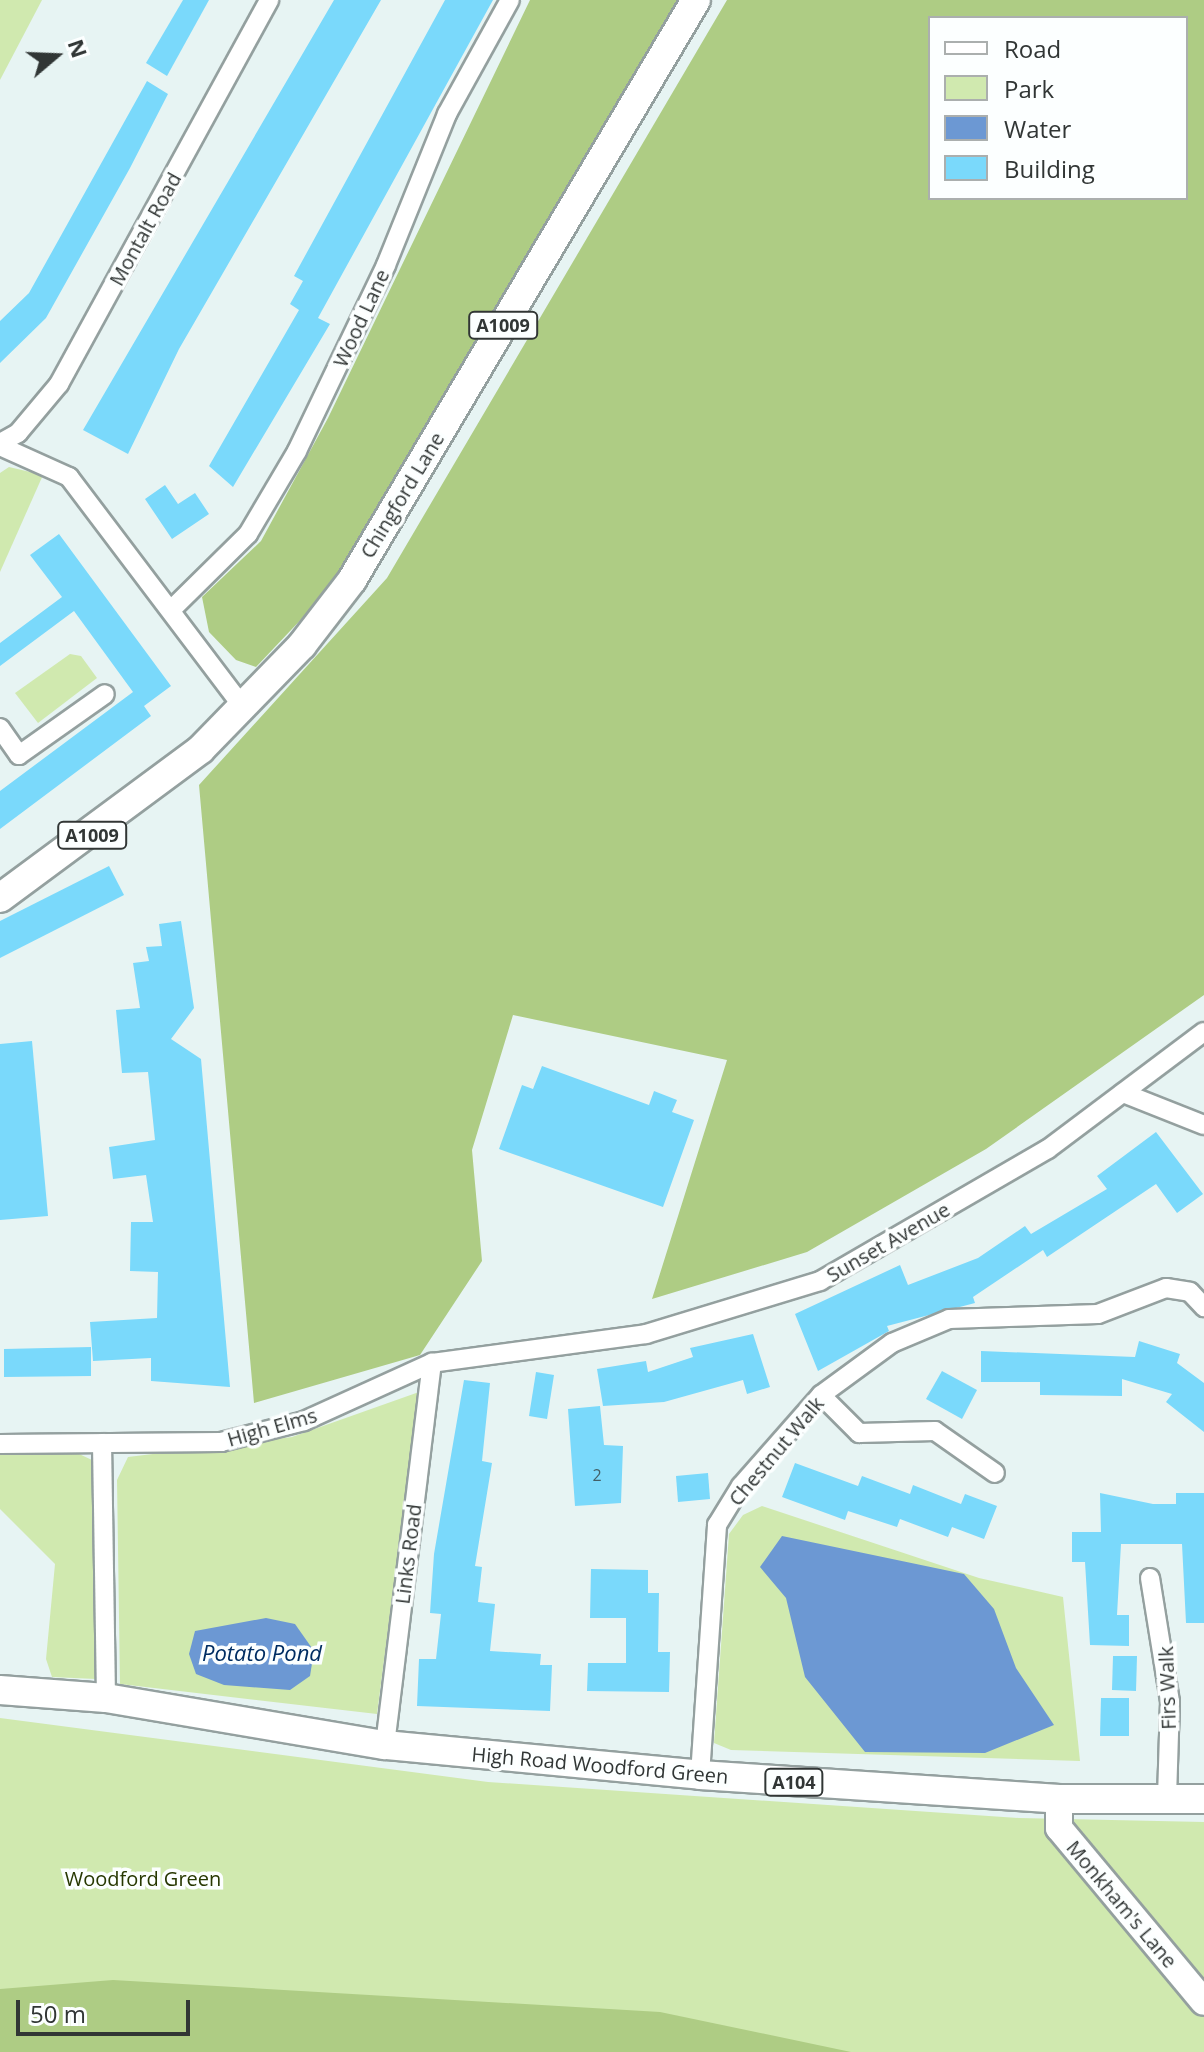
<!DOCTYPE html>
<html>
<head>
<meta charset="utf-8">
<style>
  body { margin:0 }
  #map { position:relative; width:1204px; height:2052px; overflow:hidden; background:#e7f4f3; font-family:"Open Sans",sans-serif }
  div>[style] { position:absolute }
  .green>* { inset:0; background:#d0e9af }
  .forest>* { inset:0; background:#aecc84 }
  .water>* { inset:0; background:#6c98d3 }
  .building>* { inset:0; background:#7ad9fb }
  .roads { filter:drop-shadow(2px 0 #94a09f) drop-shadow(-2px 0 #94a09f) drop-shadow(0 2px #94a09f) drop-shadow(0 -2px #94a09f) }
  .street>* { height:18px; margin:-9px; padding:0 9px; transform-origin:9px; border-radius:9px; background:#fff }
  .secondary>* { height:26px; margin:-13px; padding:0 13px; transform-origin:13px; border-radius:13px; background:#fff }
  .primary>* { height:28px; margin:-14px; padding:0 14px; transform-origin:14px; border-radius:14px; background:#fff }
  span { translate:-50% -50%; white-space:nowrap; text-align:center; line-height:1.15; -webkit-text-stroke:7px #fcffff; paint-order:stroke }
  .number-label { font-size:16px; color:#435f66 }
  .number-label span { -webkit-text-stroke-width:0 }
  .shield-label span { padding:2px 6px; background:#fcffff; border:2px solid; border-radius:6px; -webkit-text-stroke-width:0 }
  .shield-label { font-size:18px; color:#313635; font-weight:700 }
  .street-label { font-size:20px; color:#313635 }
  .park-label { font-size:20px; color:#273802 }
  .water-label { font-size:22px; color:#002d62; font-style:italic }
  .legend { position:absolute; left:928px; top:16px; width:260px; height:184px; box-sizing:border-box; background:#fcffff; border:2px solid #abafae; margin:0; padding:10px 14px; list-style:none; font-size:24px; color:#313635 }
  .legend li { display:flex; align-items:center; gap:16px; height:40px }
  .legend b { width:40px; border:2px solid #abafae }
  .north { position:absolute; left:16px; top:16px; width:80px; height:80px; -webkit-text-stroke:6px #fcffff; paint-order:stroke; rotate:71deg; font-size:22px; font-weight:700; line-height:32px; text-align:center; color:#313635 }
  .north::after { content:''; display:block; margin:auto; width:28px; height:36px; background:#313635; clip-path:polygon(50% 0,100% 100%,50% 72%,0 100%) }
  .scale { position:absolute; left:16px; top:2000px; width:174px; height:36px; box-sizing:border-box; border:4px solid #313635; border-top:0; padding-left:10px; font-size:24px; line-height:28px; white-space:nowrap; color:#313635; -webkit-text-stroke:6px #fcffff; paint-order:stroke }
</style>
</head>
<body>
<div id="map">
  <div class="green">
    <div style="clip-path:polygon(0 0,42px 0,0 80px)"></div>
    <div style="clip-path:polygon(9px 467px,43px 475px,0 572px,0 473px)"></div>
    <div style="clip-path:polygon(70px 654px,81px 656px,97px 678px,38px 723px,15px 693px)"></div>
    <div style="clip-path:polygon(419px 1392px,377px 1714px,120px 1684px,117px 1480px,128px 1457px,292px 1437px)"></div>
    <div style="clip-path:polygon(0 1453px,77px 1453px,92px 1460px,96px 1679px,52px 1677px,46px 1659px,55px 1564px,0 1509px)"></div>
    <div style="clip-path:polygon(762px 1506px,979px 1578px,1063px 1597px,1080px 1761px,731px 1750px,714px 1743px,729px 1534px,743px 1515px)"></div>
    <div style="clip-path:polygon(0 1718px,488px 1782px,1019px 1818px,1204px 1822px,1204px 2052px,478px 2052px,0 2026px)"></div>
  </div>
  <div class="forest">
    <div style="clip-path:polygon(530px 0,684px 0,344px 574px,256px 667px,236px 660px,209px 632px,202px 597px,261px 541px,328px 418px)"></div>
    <div style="clip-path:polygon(evenodd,727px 0,1204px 0,1204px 995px,986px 1149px,807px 1252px,652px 1299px,727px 1060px,513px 1015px,472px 1150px,482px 1261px,420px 1355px,254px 1403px,199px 785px,387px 578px,727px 0,930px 18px,1186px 18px,1186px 198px,930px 198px,930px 18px)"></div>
    <div style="clip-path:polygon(113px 1980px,660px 2012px,851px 2052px,0 2052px,0 1989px)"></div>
  </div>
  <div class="water">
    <div style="clip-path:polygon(782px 1536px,964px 1574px,994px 1609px,1016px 1668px,1054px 1725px,985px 1753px,865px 1752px,805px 1677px,786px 1598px,760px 1567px)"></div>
    <div style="clip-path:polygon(266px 1618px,295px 1624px,314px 1651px,310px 1676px,290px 1690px,224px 1685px,196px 1674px,189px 1654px,195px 1631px)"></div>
  </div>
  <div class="building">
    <div style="clip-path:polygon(183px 0,209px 0,167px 76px,146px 63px)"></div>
    <div style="clip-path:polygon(334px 0,381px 0,179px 349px,128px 454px,83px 430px)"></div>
    <div style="clip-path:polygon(445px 0,493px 0,318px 318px,330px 324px,233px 487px,209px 466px,299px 310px,290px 304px,303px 281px,294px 276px)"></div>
    <div style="clip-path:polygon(147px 81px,168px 94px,130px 168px,46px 318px,0 363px,0 321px,29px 293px)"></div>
    <div style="clip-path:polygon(165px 485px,178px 504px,195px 493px,209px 514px,172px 539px,145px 499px)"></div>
    <div style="clip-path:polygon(59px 534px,171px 686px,144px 706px,151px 716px,0 829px,0 791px,133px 692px,74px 611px,0 666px,0 643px,62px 597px,30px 555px)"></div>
    <div style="clip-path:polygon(109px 866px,124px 895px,0 958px,0 921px)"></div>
    <div style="clip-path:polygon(181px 921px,194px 1008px,171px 1039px,201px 1059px,230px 1387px,151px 1381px,151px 1358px,93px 1361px,90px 1322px,157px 1318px,158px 1272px,130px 1271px,131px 1222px,153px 1222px,146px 1175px,113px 1179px,109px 1147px,155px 1140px,148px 1072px,122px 1073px,116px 1010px,140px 1008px,133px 963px,149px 961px,146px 947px,162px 946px,159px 924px)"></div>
    <div style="clip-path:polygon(32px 1041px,48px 1216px,0 1220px,0 1044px)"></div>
    <div style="clip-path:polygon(542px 1066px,649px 1105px,654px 1091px,677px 1100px,672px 1112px,694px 1120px,663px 1207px,499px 1149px,522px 1085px,533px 1089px)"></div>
    <div style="clip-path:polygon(1156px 1132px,1203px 1194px,1177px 1213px,1156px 1184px,1047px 1257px,1043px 1250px,973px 1297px,975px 1303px,887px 1326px,889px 1331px,818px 1371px,795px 1314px,900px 1265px,908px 1285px,978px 1258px,1025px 1226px,1031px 1234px,1107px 1189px,1097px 1176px)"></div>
    <div style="clip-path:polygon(753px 1334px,770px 1387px,747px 1394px,743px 1380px,664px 1402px,603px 1406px,597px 1369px,646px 1361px,648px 1372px,693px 1357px,690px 1348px)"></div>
    <div style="clip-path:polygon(1139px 1341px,1180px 1354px,1177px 1363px,1204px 1383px,1204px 1432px,1166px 1402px,1172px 1394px,1122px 1379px,1122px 1396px,1040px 1395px,1040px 1382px,981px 1382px,981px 1351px,1135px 1357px)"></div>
    <div style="clip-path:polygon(91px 1347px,91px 1376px,4px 1377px,4px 1349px)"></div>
    <div style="clip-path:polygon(942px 1371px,977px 1390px,962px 1419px,926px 1399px)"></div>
    <div style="clip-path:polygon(536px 1372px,554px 1375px,547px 1419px,529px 1416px)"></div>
    <div style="clip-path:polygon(464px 1380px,490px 1383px,482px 1461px,492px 1463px,475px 1566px,482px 1567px,478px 1602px,495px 1604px,490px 1651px,541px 1654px,540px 1665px,552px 1665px,550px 1711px,417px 1706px,419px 1659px,436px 1659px,441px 1614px,430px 1613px,434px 1554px)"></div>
    <div style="clip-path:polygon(600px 1406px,604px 1445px,623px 1446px,621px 1503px,575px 1506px,568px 1409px)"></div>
    <div style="clip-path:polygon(795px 1463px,858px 1486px,862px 1476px,910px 1494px,913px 1485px,961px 1504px,965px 1494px,997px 1506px,984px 1539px,952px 1527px,948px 1537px,900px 1519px,897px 1527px,848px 1511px,845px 1520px,782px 1497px)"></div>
    <div style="clip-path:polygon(708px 1473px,710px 1499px,678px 1502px,676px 1476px)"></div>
    <div style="clip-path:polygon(1100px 1493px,1153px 1504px,1176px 1504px,1176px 1493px,1204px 1493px,1204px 1623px,1186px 1623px,1182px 1544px,1121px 1544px,1117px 1615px,1129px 1615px,1129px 1646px,1090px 1645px,1085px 1562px,1072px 1562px,1072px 1532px,1101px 1532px)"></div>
    <div style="clip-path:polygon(591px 1569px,648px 1570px,648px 1593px,659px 1593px,658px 1652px,670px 1652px,669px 1692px,587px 1691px,588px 1663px,626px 1663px,626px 1618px,590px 1618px)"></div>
    <div style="clip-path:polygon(1113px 1656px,1137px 1656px,1136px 1691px,1112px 1690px)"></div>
    <div style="clip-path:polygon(1101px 1698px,1129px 1698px,1129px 1736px,1100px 1736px)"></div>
  </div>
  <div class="roads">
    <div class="street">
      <div style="left:0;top:443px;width:21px;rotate:-29deg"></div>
      <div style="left:18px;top:433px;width:64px;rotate:-50.1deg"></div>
      <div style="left:59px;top:384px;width:438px;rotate:-61.3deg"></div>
      <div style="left:0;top:446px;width:76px;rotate:24.2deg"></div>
      <div style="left:69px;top:477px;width:288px;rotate:52.9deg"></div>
      <div style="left:171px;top:610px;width:108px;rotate:-44.6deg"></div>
      <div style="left:248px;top:534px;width:96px;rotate:-59.4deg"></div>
      <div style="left:297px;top:451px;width:206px;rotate:-64.4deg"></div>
      <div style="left:386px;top:265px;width:163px;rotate:-68deg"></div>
      <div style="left:447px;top:114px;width:130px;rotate:-61.1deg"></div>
      <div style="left:0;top:728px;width:33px;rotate:55deg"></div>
      <div style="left:19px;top:755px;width:105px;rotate:-35.3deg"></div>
      <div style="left:1123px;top:1093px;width:87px;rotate:21.6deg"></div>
      <div style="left:821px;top:1395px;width:54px;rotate:45deg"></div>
      <div style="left:859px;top:1433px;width:76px;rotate:-1.5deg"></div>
      <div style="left:935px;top:1431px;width:73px;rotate:35deg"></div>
      <div style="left:102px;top:1443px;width:255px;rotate:89.1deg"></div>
      <div style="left:0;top:1444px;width:221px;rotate:-0.5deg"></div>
      <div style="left:221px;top:1442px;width:86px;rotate:-14.2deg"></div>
      <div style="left:304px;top:1421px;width:141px;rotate:-24.4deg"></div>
      <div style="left:432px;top:1363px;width:216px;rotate:-7.7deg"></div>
      <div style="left:646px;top:1334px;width:182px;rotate:-16.9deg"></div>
      <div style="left:820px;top:1281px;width:263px;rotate:-30.1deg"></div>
      <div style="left:1048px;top:1149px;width:195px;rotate:-36.9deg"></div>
      <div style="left:1150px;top:1578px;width:126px;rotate:80.8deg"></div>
      <div style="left:1170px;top:1702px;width:98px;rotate:91.8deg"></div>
      <div style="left:385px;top:1745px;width:385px;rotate:-83deg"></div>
      <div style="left:700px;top:1775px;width:251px;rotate:-86.1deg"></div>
      <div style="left:717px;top:1525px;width:46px;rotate:-58.4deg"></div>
      <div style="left:741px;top:1486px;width:121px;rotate:-48.7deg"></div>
      <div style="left:821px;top:1395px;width:88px;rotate:-36.2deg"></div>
      <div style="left:892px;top:1343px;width:62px;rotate:-22.8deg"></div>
      <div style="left:949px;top:1319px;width:149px;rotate:-1.9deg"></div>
      <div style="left:1098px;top:1314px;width:73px;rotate:-20.9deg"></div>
      <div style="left:1166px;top:1288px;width:24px;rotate:9deg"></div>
      <div style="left:1190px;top:1292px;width:21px;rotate:47deg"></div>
    </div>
    <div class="secondary">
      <div style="left:1059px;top:1799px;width:29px;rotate:90deg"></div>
      <div style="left:1059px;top:1828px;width:226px;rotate:50.2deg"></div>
    </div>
    <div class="primary">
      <div style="left:0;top:898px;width:250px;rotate:-36.5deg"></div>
      <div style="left:201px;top:749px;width:145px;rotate:-45.8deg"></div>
      <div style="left:302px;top:645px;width:82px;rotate:-52.4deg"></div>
      <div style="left:352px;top:580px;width:674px;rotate:-59.33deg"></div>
      <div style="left:0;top:1690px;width:106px;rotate:4.3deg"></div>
      <div style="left:106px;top:1698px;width:283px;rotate:9.6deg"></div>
      <div style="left:385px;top:1745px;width:316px;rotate:5.4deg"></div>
      <div style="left:700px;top:1775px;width:360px;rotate:3.8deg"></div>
      <div style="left:1059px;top:1799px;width:145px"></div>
    </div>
  </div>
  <div class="number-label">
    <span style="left:597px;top:1475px">2</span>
  </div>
  <div class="shield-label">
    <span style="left:503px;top:325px">A1009</span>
    <span style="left:92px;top:835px">A1009</span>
    <span style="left:794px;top:1782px">A104</span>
  </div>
  <div class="street-label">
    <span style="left:145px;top:229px;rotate:-61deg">Montalt Road</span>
    <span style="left:361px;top:318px;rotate:-65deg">Wood Lane</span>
    <span style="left:402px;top:495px;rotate:-59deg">Chingford Lane</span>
    <span style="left:888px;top:1242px;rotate:-30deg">Sunset Avenue</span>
    <span style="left:272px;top:1427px;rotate:-16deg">High Elms</span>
    <span style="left:776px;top:1451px;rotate:-50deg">Chestnut Walk</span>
    <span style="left:408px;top:1554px;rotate:-83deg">Links Road</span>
    <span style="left:1167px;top:1688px;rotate:-92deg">Firs Walk</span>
    <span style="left:600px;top:1765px;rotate:5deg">High Road Woodford Green</span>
    <span style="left:1122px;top:1904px;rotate:50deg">Monkham's Lane</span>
  </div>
  <div class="park-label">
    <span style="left:143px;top:1878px">Woodford Green</span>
  </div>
  <div class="water-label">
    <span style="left:262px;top:1653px">Potato Pond</span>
  </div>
  <ul class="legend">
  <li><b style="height:10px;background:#fff"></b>Road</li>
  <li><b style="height:22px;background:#d0e9af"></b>Park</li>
  <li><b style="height:22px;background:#6c98d3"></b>Water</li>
  <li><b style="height:22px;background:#7ad9fb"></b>Building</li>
  </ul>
  <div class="north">N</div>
  <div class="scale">50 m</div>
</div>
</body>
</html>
